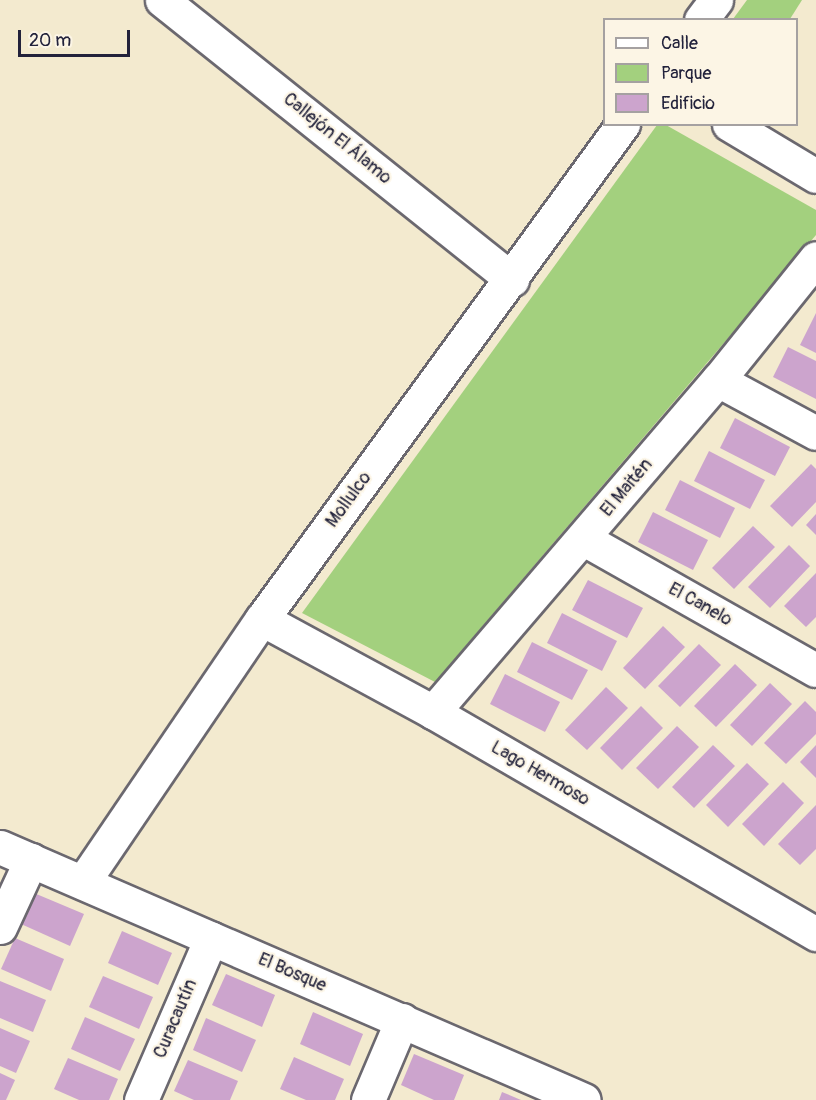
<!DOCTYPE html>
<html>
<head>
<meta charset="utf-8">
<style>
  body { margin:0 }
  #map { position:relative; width:816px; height:1100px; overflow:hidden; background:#f3eacf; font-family:Pangolin,sans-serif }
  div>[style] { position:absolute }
  .green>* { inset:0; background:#a3d07e }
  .building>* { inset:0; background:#cca4cd }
  .roads { filter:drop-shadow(2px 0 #6b686f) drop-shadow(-2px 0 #6b686f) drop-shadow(0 2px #6b686f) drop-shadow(0 -2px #6b686f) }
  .minor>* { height:33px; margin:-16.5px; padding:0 16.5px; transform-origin:16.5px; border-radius:16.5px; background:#fff }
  span { translate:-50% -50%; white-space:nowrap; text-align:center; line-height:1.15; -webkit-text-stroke:4.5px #fcf5e5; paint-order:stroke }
  .street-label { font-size:18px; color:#22223b }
  .legend { position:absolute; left:603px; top:18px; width:195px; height:108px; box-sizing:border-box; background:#fcf5e5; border:2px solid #a5a1a1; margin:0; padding:8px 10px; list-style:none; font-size:18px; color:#22223b }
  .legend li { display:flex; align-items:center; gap:12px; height:30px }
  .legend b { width:30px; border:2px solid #a5a1a1 }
  .scale { position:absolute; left:18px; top:30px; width:112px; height:27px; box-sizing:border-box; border:3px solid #22223b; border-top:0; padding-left:8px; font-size:18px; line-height:21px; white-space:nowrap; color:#22223b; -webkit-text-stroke:4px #fcf5e5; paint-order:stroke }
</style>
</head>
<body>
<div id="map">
  <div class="green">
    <div style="clip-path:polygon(747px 0,802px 0,790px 19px,733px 19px)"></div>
    <div style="clip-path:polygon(657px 125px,666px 125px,816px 210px,816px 235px,435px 682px,302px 613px)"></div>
  </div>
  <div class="building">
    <div style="clip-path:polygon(816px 313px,816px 353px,800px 345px)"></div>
    <div style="clip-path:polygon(788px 347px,816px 361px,816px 399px,773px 377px)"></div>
    <div style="clip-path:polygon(735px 418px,790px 447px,775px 476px,720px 448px)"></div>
    <div style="clip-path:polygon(709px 451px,765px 480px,750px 509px,694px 481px)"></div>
    <div style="clip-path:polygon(811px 464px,816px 469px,816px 502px,792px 527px,770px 506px)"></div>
    <div style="clip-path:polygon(680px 480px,735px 508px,720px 538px,665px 510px)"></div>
    <div style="clip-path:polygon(653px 512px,708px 540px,693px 570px,638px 542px)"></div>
    <div style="clip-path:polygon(816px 514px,816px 535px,806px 525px)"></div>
    <div style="clip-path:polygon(753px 526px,775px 547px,734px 589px,712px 568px)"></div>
    <div style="clip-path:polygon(789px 545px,810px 566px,770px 608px,748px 587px)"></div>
    <div style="clip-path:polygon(816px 573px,816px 617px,806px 627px,784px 606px)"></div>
    <div style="clip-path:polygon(588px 580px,643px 608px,627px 638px,572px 610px)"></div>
    <div style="clip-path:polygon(562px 613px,617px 641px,602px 671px,547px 643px)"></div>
    <div style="clip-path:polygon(663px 626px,685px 647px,645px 689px,623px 668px)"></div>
    <div style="clip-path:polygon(532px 642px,588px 670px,572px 700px,517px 672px)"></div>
    <div style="clip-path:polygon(699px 644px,721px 665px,680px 707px,658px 686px)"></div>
    <div style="clip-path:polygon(735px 664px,757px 685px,716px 727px,694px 706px)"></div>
    <div style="clip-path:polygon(505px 674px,560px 702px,545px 732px,490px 704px)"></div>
    <div style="clip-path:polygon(770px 683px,792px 704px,752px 746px,730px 725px)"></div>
    <div style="clip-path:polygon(606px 687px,628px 708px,587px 750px,565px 730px)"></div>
    <div style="clip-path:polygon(805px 701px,816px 712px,816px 734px,786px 764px,764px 743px)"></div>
    <div style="clip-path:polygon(641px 706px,663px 728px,622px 770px,600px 748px)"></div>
    <div style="clip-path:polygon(677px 726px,699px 747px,658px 789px,636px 768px)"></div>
    <div style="clip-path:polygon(713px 745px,735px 766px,694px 808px,672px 787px)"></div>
    <div style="clip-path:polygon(816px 745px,816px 778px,800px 762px)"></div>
    <div style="clip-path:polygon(747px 763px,769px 784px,728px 827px,706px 805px)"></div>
    <div style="clip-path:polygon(783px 782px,804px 803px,764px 846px,742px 824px)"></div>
    <div style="clip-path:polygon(816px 805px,816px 849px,800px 865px,778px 844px)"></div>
    <div style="clip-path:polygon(34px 893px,84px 914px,70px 946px,21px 924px)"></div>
    <div style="clip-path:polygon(122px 931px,172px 953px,158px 985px,108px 963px)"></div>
    <div style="clip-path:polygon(15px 938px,64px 959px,51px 991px,1px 969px)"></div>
    <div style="clip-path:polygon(226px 974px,275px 995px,262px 1027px,212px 1005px)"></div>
    <div style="clip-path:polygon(103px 976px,153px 997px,139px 1029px,89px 1007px)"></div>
    <div style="clip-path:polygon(0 981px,46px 1000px,33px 1032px,0 1018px)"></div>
    <div style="clip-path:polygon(313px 1012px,363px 1034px,350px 1066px,300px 1044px)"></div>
    <div style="clip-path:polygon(85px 1017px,135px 1039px,120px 1071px,71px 1049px)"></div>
    <div style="clip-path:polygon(206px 1018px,256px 1040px,242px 1072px,193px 1050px)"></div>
    <div style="clip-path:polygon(0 1028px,30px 1041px,16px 1073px,0 1066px)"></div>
    <div style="clip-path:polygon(414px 1054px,464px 1075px,454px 1100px,434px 1100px,401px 1085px)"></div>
    <div style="clip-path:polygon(294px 1057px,344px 1079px,335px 1100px,306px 1100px,280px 1089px)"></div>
    <div style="clip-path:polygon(68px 1058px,118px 1079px,109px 1100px,79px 1100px,54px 1089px)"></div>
    <div style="clip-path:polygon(188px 1060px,238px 1081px,230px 1100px,194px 1100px,174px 1091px)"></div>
    <div style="clip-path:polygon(0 1073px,15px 1080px,6px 1100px,0 1100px)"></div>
    <div style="clip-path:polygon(502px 1092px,521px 1100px,499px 1100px)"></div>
  </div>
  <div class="roads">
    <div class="minor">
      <div style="left:162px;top:0;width:448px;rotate:38.6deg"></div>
      <div style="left:701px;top:20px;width:25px;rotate:-53deg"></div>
      <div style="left:729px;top:124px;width:101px;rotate:30.9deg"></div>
      <div style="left:718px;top:380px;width:111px;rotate:28.4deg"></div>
      <div style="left:584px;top:539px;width:266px;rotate:29.5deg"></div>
      <div style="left:262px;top:619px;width:195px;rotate:28.5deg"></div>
      <div style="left:433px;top:712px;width:443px;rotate:30.1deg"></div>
      <div style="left:433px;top:712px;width:438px;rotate:-49.4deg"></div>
      <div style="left:718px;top:380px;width:156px;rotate:-51.2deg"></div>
      <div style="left:0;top:847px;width:636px;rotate:23.42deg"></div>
      <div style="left:83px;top:882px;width:318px;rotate:-55.8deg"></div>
      <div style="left:262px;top:619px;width:613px;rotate:-53.9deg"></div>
      <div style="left:0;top:927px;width:74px;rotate:-65.2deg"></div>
      <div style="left:141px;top:1100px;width:176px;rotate:-66.6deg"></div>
      <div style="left:368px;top:1100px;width:87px;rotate:-67deg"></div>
    </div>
  </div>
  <div class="street-label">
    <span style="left:337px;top:139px;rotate:39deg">Callejón El Álamo</span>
    <span style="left:627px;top:488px;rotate:-50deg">El Maitén</span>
    <span style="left:349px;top:500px;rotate:-54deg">Mollulco</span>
    <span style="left:700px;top:605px;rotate:29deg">El Canelo</span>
    <span style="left:540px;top:774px;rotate:30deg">Lago Hermoso</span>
    <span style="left:292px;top:973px;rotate:23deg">El Bosque</span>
    <span style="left:176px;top:1019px;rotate:-67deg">Curacautín</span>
  </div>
  <ul class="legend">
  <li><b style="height:8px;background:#fff"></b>Calle</li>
  <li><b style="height:16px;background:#a3d07e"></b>Parque</li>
  <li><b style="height:16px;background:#cca4cd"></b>Edificio</li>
  </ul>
  <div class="scale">20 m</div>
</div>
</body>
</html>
